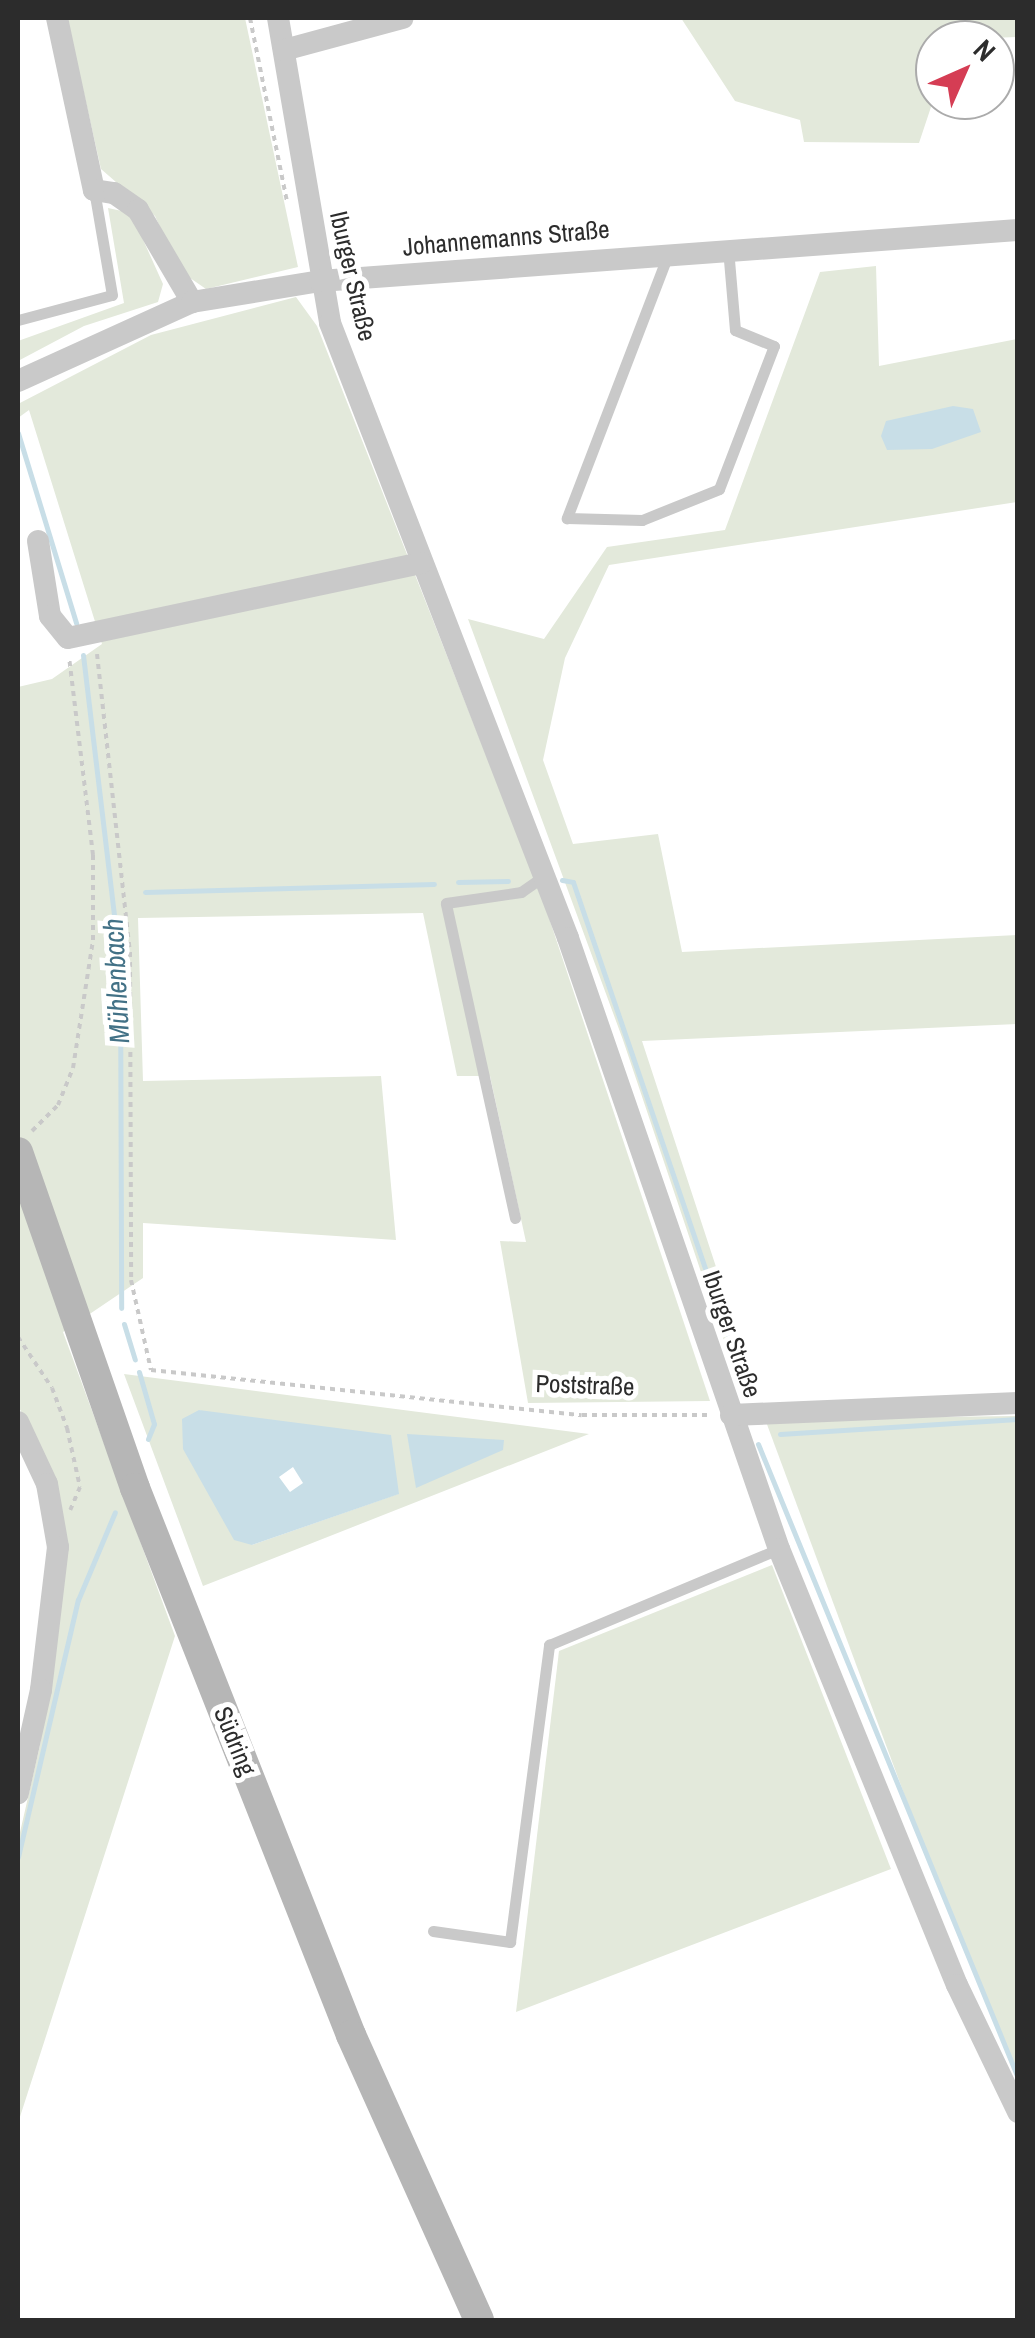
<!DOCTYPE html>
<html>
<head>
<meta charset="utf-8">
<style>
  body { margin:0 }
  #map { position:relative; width:1035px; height:2338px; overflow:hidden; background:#fff; font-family:"Archivo Narrow",sans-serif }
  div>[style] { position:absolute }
  .green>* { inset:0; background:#e3e9db }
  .water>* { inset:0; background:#c8dee7 }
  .stream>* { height:5px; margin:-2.5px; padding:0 2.5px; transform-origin:2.5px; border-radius:2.5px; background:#c8dee7 }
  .path>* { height:4px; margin-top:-2px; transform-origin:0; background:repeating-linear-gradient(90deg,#c9c9c9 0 5px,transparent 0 10px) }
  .lane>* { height:11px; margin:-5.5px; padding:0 5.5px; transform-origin:5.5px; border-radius:5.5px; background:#c9c9c9 }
  .street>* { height:22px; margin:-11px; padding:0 11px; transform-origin:11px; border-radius:11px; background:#c9c9c9 }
  .secondary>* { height:30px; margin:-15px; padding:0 15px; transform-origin:15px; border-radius:15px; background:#b6b6b6 }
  span { translate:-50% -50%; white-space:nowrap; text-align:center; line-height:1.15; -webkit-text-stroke:10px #fff; paint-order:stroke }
  .street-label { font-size:25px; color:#2c2c2c }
  .water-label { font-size:28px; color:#427186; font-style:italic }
  .frame { position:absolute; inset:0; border:20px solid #2c2c2c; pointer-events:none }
  .north { position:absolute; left:915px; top:20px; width:100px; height:100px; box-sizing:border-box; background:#fff; border:2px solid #ababab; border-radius:50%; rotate:45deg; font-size:28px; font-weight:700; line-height:40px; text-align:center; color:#2c2c2c }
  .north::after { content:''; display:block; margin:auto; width:35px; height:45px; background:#d53d54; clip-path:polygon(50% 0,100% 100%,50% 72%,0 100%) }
</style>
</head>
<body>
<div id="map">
  <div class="green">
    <div style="clip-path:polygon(67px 18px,245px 18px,298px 267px,206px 289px,180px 271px,155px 216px,101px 169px)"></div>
    <div style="clip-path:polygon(681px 18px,1017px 18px,1017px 37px,935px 40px,935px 95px,919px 143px,804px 142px,800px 120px,735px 101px)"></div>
    <div style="clip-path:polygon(108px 208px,131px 213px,163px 284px,158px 302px,84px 326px,18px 361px,18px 341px,124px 303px)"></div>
    <div style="clip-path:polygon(876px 266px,879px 366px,1017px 339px,1017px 502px,609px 565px,565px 658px,543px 760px,573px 844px,658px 834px,682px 952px,1017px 935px,1017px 1024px,642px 1041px,758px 1395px,742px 1394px,623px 1040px,468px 619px,544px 639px,607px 547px,725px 530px,820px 272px)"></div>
    <div style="clip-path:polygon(296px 297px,317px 326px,542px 897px,710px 1401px,528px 1403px,500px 1241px,526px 1242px,490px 1076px,457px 1076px,423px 913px,138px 918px,143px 1081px,381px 1076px,396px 1240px,143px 1223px,143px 1278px,63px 1332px,175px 1636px,18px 2123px,18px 1841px,40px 1745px,67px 1538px,37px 1440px,18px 1406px,18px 687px,52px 679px,102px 644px,29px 410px,18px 418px,18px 404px,151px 335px)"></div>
    <div style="clip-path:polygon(evenodd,124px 1374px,589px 1434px,203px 1586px,124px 1374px,199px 1410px,398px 1494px,252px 1545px,199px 1410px)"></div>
    <div style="clip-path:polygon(1017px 1416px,1017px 2070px,929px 1861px,765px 1419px)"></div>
    <div style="clip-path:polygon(772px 1565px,891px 1869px,516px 2012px,559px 1651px)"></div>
  </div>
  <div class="water">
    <div style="clip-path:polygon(953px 406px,973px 409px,981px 432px,932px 449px,887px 450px,881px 436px,886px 421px)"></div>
    <div style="clip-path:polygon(evenodd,199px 1410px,391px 1435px,399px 1494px,252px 1545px,234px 1540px,183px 1449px,182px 1419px,199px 1410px,293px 1467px,303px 1483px,290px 1492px,279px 1477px,293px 1467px)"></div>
    <div style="clip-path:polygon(407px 1434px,504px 1440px,503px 1450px,416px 1488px)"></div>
  </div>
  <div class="stream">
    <div style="left:18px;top:433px;width:199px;rotate:73deg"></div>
    <div style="left:83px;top:655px;width:314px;rotate:83.2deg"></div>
    <div style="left:120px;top:967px;width:341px;rotate:89.8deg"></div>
    <div style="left:562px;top:880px;width:11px;rotate:10deg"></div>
    <div style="left:573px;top:882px;width:538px;rotate:71.13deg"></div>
    <div style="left:458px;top:882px;width:50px;rotate:-1.1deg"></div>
    <div style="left:145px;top:892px;width:289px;rotate:-1.6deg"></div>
    <div style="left:124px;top:1324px;width:37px;rotate:73deg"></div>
    <div style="left:139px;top:1372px;width:54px;rotate:73.9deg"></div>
    <div style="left:154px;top:1424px;width:16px;rotate:112deg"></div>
    <div style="left:780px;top:1434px;width:238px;rotate:-3.6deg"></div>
    <div style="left:758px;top:1444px;width:685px;rotate:67.7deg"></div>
    <div style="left:18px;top:1857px;width:264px;rotate:-76.9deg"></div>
    <div style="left:78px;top:1600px;width:95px;rotate:-67.2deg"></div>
  </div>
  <div class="path">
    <div style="left:250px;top:18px;width:188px;rotate:78.6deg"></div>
    <div style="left:97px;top:654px;width:300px;rotate:83.7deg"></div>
    <div style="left:130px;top:952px;width:328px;rotate:89.8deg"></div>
    <div style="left:131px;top:1280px;width:92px;rotate:77.5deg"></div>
    <div style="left:151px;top:1370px;width:433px;rotate:6deg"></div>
    <div style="left:582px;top:1415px;width:128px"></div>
    <div style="left:32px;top:1131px;width:37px;rotate:-45deg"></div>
    <div style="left:58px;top:1105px;width:40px;rotate:-68deg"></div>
    <div style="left:73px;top:1068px;width:130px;rotate:-81.1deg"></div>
    <div style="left:93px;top:940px;width:85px;rotate:-90deg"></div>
    <div style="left:93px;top:855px;width:198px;rotate:-96.9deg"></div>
    <div style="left:18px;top:1337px;width:61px;rotate:56.3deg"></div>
    <div style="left:52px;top:1388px;width:43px;rotate:69.4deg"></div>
    <div style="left:67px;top:1428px;width:60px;rotate:77.6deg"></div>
    <div style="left:80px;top:1487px;width:25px;rotate:113deg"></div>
  </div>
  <div class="lane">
    <div style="left:667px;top:257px;width:280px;rotate:111deg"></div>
    <div style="left:567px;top:518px;width:75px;rotate:1.5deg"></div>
    <div style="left:642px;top:520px;width:83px;rotate:-21.9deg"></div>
    <div style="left:719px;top:489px;width:153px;rotate:-69deg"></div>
    <div style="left:774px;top:346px;width:42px;rotate:-157.7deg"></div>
    <div style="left:735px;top:330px;width:82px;rotate:-94.9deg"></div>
    <div style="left:18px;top:320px;width:97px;rotate:-14.9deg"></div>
    <div style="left:112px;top:295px;width:107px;rotate:-99.7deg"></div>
    <div style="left:515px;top:1218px;width:322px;rotate:-102.4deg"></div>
    <div style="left:446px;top:903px;width:76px;rotate:-8.3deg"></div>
    <div style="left:521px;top:892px;width:28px;rotate:-35deg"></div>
    <div style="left:433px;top:1931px;width:78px;rotate:8.1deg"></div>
    <div style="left:510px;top:1942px;width:300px;rotate:-82.5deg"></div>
    <div style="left:549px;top:1645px;width:249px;rotate:-22.7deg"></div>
  </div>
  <div class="street">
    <div style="left:57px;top:18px;width:176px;rotate:77.9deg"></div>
    <div style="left:94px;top:190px;width:20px;rotate:9deg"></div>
    <div style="left:114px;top:193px;width:29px;rotate:35deg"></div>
    <div style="left:138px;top:210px;width:107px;rotate:59.6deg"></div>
    <div style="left:278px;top:18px;width:309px;rotate:80.3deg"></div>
    <div style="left:330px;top:323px;width:659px;rotate:68.84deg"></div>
    <div style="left:568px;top:938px;width:646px;rotate:70.95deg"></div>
    <div style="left:779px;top:1549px;width:471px;rotate:67.8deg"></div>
    <div style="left:957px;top:1985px;width:141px;rotate:64.3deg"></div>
    <div style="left:284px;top:50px;width:123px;rotate:-15.1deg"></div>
    <div style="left:18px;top:381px;width:191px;rotate:-24.4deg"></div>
    <div style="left:192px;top:302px;width:130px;rotate:-9.3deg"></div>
    <div style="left:320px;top:281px;width:700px;rotate:-4.18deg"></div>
    <div style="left:38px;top:541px;width:76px;rotate:80.9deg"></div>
    <div style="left:50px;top:616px;width:28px;rotate:51deg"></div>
    <div style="left:68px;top:638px;width:361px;rotate:-12deg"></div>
    <div style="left:731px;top:1415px;width:287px;rotate:-2.4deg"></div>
    <div style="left:18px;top:1422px;width:68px;rotate:64.9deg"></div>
    <div style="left:47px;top:1484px;width:64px;rotate:80.1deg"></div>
    <div style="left:58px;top:1547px;width:144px;rotate:96.8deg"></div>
    <div style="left:41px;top:1690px;width:106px;rotate:102.6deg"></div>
  </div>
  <div class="secondary">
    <div style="left:18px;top:1152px;width:356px;rotate:70.8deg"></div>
    <div style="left:135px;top:1488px;width:588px;rotate:68.45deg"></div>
    <div style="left:351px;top:2035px;width:312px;rotate:65.8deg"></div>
  </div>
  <div class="street-label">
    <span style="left:506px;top:238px;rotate:-5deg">Johannemanns Straße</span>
    <span style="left:353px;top:276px;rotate:77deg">Iburger Straße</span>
    <span style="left:732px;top:1334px;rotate:71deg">Iburger Straße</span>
    <span style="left:585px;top:1385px;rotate:2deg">Poststraße</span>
    <span style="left:235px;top:1741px;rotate:68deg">Südring</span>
  </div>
  <div class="water-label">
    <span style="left:116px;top:981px;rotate:-93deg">Mühlenbach</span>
  </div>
  <div class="frame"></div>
  <div class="north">N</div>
</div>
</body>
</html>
